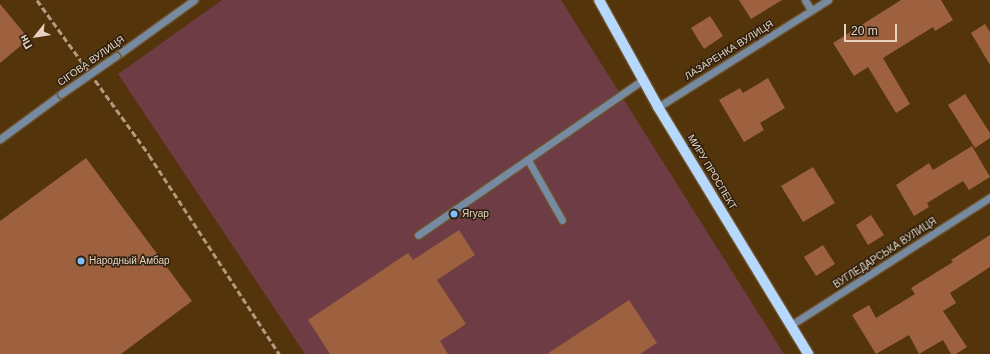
<!DOCTYPE html>
<html>
<head>
<meta charset="utf-8">
<style>
  body { margin:0 }
  #map { position:relative; width:990px; height:354px; overflow:hidden; background:#54350b; font-family:Helvetica,sans-serif }
  div>[style] { position:absolute }
  .green>* { inset:0; background:#6e3c44 }
  .building>* { inset:0; background:#9d613f }
  .roads { filter:drop-shadow(1px 0 #6e522c) drop-shadow(-1px 0 #6e522c) drop-shadow(0 1px #6e522c) drop-shadow(0 -1px #6e522c) }
  .minor>* { height:7px; margin:-3.5px; padding:0 3.5px; transform-origin:3.5px; border-radius:3.5px; background:#768ba1 }
  .major>* { height:10px; margin:-5px; padding:0 5px; transform-origin:5px; border-radius:5px; background:#b5d8fc }
  .rail>* { height:3px; margin-top:-1.5px; transform-origin:0; background:repeating-linear-gradient(90deg,#b39b80 0 6px,transparent 0 9px) }
  .bridges { filter:drop-shadow(1px 0 #6e522c) drop-shadow(-1px 0 #6e522c) drop-shadow(0 1px #6e522c) drop-shadow(0 -1px #6e522c) }
  .minor-bridge>* { height:7px; margin:-3.5px; padding:0 3.5px; transform-origin:3.5px; border-radius:3.5px; background:#768ba1 }
  .dots>* { width:11px; height:11px; translate:-50% -50%; box-sizing:border-box; border:2px solid #2e2010; border-radius:50% }
  span { translate:-50% -50%; white-space:nowrap; text-align:center; line-height:1.15; -webkit-text-stroke:3px #2e2010; paint-order:stroke }
  .street-label { font-size:10px; color:#e7d4c0 }
  .poi-label { font-size:10px; color:#e7d4c0 }
  .left { translate:0 -50%; text-align:left }
  .north { position:absolute; left:16px; top:16px; width:40px; height:40px; -webkit-text-stroke:3px #2e2010; paint-order:stroke; rotate:240deg; font-size:11px; font-weight:700; line-height:16px; text-align:center; color:#e7d4c0 }
  .north::after { content:''; display:block; margin:auto; width:14px; height:18px; background:#e7d4c0; clip-path:polygon(50% 0,100% 100%,50% 72%,0 100%) }
  .scale { position:absolute; left:844px; top:24px; width:53px; height:18px; box-sizing:border-box; border:2px solid #e7d4c0; border-top:0; padding-left:5px; font-size:12px; line-height:14px; white-space:nowrap; color:#e7d4c0; -webkit-text-stroke:3px #2e2010; paint-order:stroke }
</style>
</head>
<body>
<div id="map">
  <div class="green">
    <div style="clip-path:polygon(222px 0,561px 0,784px 354px,305px 354px,118px 74px)"></div>
  </div>
  <div class="building">
    <div style="clip-path:polygon(739px 0,782px 0,751px 19px)"></div>
    <div style="clip-path:polygon(901px 0,941px 0,953px 20px,935px 31px,933px 27px,883px 58px,910px 104px,896px 113px,868px 67px,854px 76px,833px 43px)"></div>
    <div style="clip-path:polygon(0 4px,29px 39px,0 63px)"></div>
    <div style="clip-path:polygon(710px 16px,723px 36px,704px 49px,691px 28px)"></div>
    <div style="clip-path:polygon(985px 24px,990px 32px,990px 65px,971px 33px)"></div>
    <div style="clip-path:polygon(768px 78px,785px 108px,760px 123px,764px 130px,744px 142px,719px 100px,740px 88px,743px 93px)"></div>
    <div style="clip-path:polygon(965px 94px,990px 133px,990px 138px,975px 148px,948px 105px)"></div>
    <div style="clip-path:polygon(972px 146px,990px 177px,969px 190px,963px 181px,927px 203px,929px 207px,914px 216px,896px 185px,929px 163px,933px 170px)"></div>
    <div style="clip-path:polygon(86px 158px,192px 301px,121px 354px,0 354px,0 221px)"></div>
    <div style="clip-path:polygon(813px 167px,835px 203px,803px 222px,781px 186px)"></div>
    <div style="clip-path:polygon(871px 215px,884px 235px,868px 245px,856px 225px)"></div>
    <div style="clip-path:polygon(459px 230px,475px 255px,437px 280px,466px 324px,440px 341px,448px 354px,330px 354px,308px 320px,408px 253px,413px 260px)"></div>
    <div style="clip-path:polygon(990px 235px,990px 267px,950px 293px,956px 303px,943px 311px,967px 347px,956px 354px,951px 354px,943px 340px,919px 354px,909px 335px,876px 354px,852px 315px,869px 305px,876px 318px,915px 294px,911px 288px,953px 262px,951px 260px)"></div>
    <div style="clip-path:polygon(823px 245px,835px 264px,816px 276px,804px 257px)"></div>
    <div style="clip-path:polygon(629px 300px,657px 343px,640px 354px,547px 354px)"></div>
  </div>
  <div class="roads">
    <div class="minor">
      <div style="left:805px;top:0;width:12px;rotate:59deg"></div>
      <div style="left:116px;top:56px;width:96px;rotate:-35.7deg"></div>
      <div style="left:658px;top:107px;width:201px;rotate:-32.2deg"></div>
      <div style="left:0;top:139px;width:76px;rotate:-36.4deg"></div>
      <div style="left:528px;top:160px;width:69px;rotate:60.5deg"></div>
      <div style="left:418px;top:235px;width:273px;rotate:-34.6deg"></div>
      <div style="left:791px;top:325px;width:237px;rotate:-32.7deg"></div>
    </div>
    <div class="major">
      <div style="left:599px;top:0;width:122px;rotate:61.1deg"></div>
      <div style="left:658px;top:107px;width:289px;rotate:58.7deg"></div>
    </div>
  </div>
  <div class="rail">
    <div style="left:37px;top:0;width:191px;rotate:54.1deg"></div>
    <div style="left:149px;top:155px;width:238px;rotate:56.8deg"></div>
  </div>
  <div class="bridges">
    <div class="minor-bridge">
      <div style="left:61px;top:94px;width:67px;rotate:-34.6deg"></div>
    </div>
  </div>
  <div class="dots">
    <div style="left:454px;top:214px;background:#80bdfa"></div>
    <div style="left:81px;top:261px;background:#80bdfa"></div>
  </div>
  <div class="street-label">
    <span style="left:729px;top:50px;rotate:-32deg">ЛАЗАРЕНКА ВУЛИЦЯ</span>
    <span style="left:91px;top:61px;rotate:-35deg">СІГОВА ВУЛИЦЯ</span>
    <span style="left:712px;top:172px;rotate:59deg">МИРУ ПРОСПЕКТ</span>
    <span style="left:885px;top:253px;rotate:-33deg">ВУГЛЕДАРСЬКА ВУЛИЦЯ</span>
  </div>
  <div class="poi-label">
    <span class="left" style="left:462px;top:214px">Ягуар</span>
    <span class="left" style="left:89px;top:261px">Народный Амбар</span>
  </div>
  <div class="north">Пн</div>
  <div class="scale">20 m</div>
</div>
</body>
</html>
